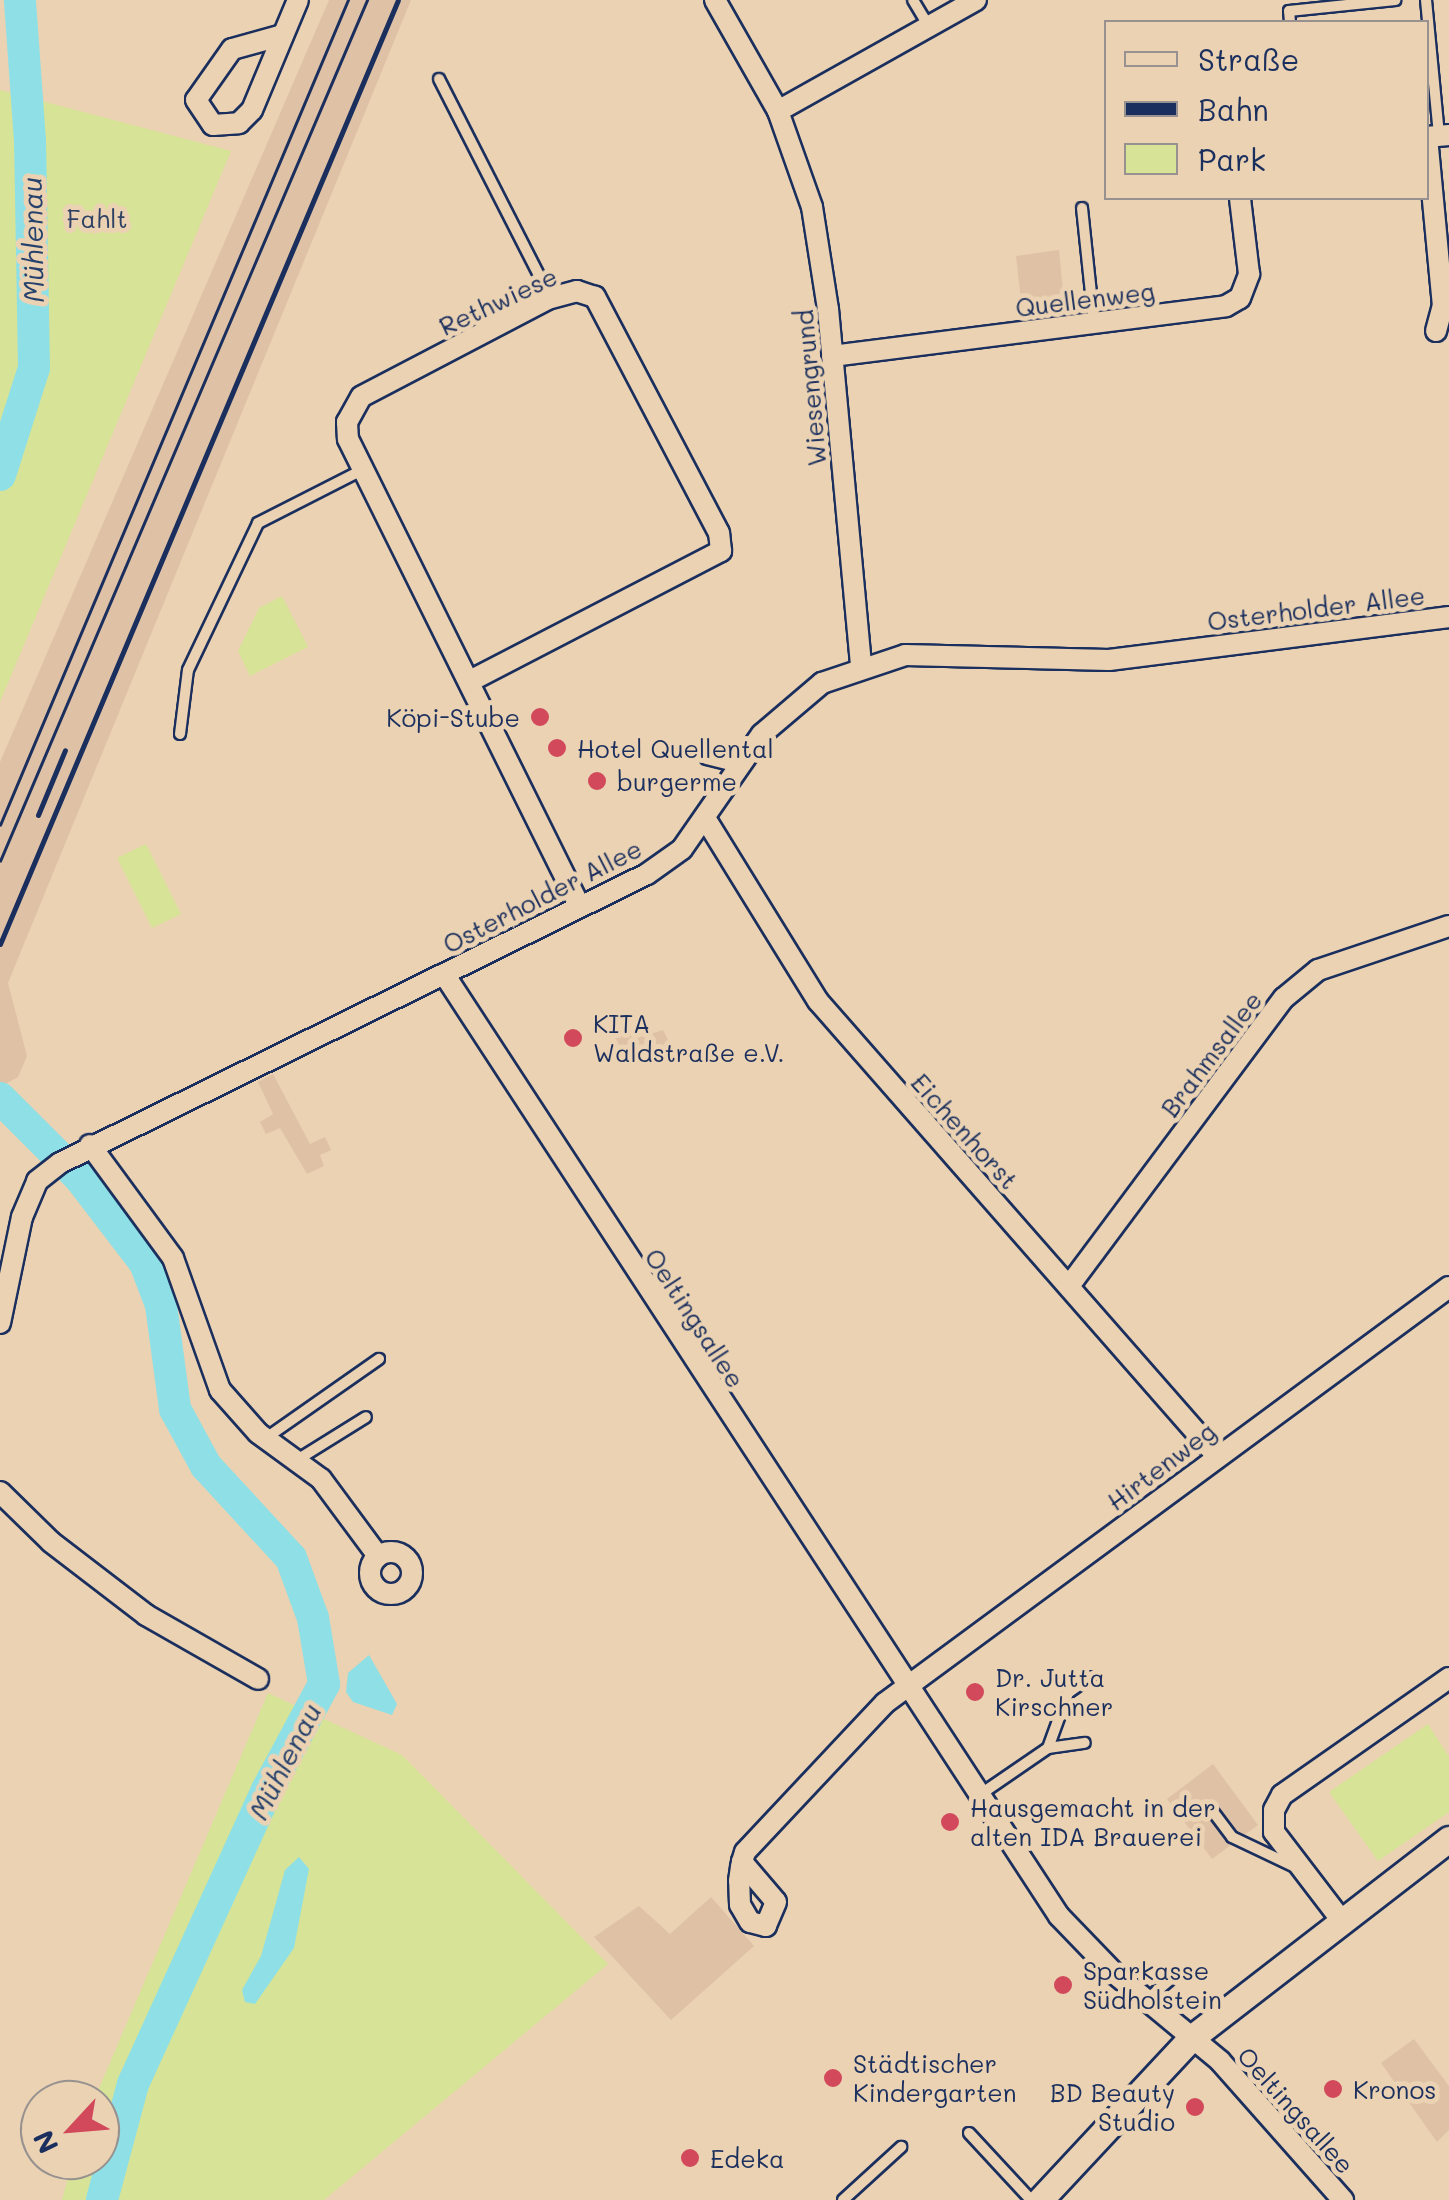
<!DOCTYPE html>
<html>
<head>
<meta charset="utf-8">
<style>
  body { margin:0 }
  #map { position:relative; width:1449px; height:2200px; overflow:hidden; background:#ead2b2; font-family:Mali,sans-serif }
  div>[style] { position:absolute }
  .built>* { inset:0; background:#dfc2a5 }
  .green>* { inset:0; background:#d7e396 }
  .water>* { inset:0; background:#8ee0e6 }
  .river>* { height:32px; margin:-16px; padding:0 16px; transform-origin:16px; border-radius:16px; background:#8ee0e6 }
  .roads { filter:drop-shadow(2px 0 #1b2f5e) drop-shadow(-2px 0 #1b2f5e) drop-shadow(0 2px #1b2f5e) drop-shadow(0 -2px #1b2f5e) }
  .service>* { height:10px; margin:-5px; padding:0 5px; transform-origin:5px; border-radius:5px; background:#ead2b2 }
  .minor>* { height:20px; margin:-10px; padding:0 10px; transform-origin:10px; border-radius:10px; background:#ead2b2 }
  .minor>.ring { margin:-10px; padding:0; box-sizing:content-box; background:none; border:20px solid #ead2b2; border-radius:50% }
  .tertiary>* { height:25px; margin:-12.5px; padding:0 12.5px; transform-origin:12.5px; border-radius:12.5px; background:#ead2b2 }
  .tram>* { height:2.5px; margin:-1.25px; padding:0 1.25px; transform-origin:1.25px; border-radius:1.25px; background:#1b2f5e }
  .rail>* { height:5px; margin:-2.5px; padding:0 2.5px; transform-origin:2.5px; border-radius:2.5px; background:#1b2f5e }
  .dots>* { width:28px; height:28px; translate:-50% -50%; box-sizing:border-box; border:5px solid #ead2b2; border-radius:50% }
  span { translate:-50% -50%; white-space:nowrap; text-align:center; line-height:1.15; -webkit-text-stroke:10px #ead2b2; paint-order:stroke }
  .park-label { font-size:25px; color:#2e4164 }
  .street-label { font-size:25px; color:#1b2f5e }
  .poi-label { font-size:25px; color:#1b2f5e }
  .right { translate:-100% -50%; text-align:right }
  .left { translate:0 -50%; text-align:left }
  .water-label { font-size:28px; color:#26416c; font-style:italic }
  .legend { position:absolute; left:1104px; top:20px; width:325px; height:180px; box-sizing:border-box; background:#ead2b2; border:2px solid #979190; margin:0; padding:12px 18px; list-style:none; font-size:30px; color:#1b2f5e }
  .legend li { display:flex; align-items:center; gap:20px; height:50px }
  .legend b { width:50px; border:2px solid #979190 }
  .north { position:absolute; left:20px; top:2080px; width:100px; height:100px; box-sizing:border-box; background:#ead2b2; border:2px solid #979190; border-radius:50%; rotate:244deg; font-size:28px; font-weight:700; line-height:40px; text-align:center; color:#1b2f5e }
  .north::after { content:''; display:block; margin:auto; width:35px; height:45px; background:#d1495b; clip-path:polygon(50% 0,100% 100%,50% 72%,0 100%) }
</style>
</head>
<body>
<div id="map">
  <div class="built">
    <div style="clip-path:polygon(329px 0,411px 0,8px 983px,27px 1056px,18px 1077px,0 1087px,0 762px)"></div>
    <div style="clip-path:polygon(1059px 250px,1065px 313px,1023px 318px,1016px 256px)"></div>
    <div style="clip-path:polygon(619px 1028px,637px 1038px,663px 1030px,670px 1044px,628px 1064px,612px 1031px)"></div>
    <div style="clip-path:polygon(273px 1074px,310px 1144px,325px 1137px,331px 1150px,320px 1155px,324px 1166px,307px 1174px,280px 1128px,266px 1134px,260px 1122px,273px 1114px,258px 1082px)"></div>
    <div style="clip-path:polygon(1213px 1764px,1258px 1825px,1212px 1859px,1167px 1799px)"></div>
    <div style="clip-path:polygon(711px 1897px,754px 1946px,671px 2020px,594px 1937px,639px 1906px,670px 1934px)"></div>
    <div style="clip-path:polygon(1414px 2039px,1449px 2086px,1449px 2130px,1437px 2142px,1381px 2063px)"></div>
  </div>
  <div class="green">
    <div style="clip-path:polygon(0 90px,231px 151px,0 702px)"></div>
    <div style="clip-path:polygon(282px 596px,308px 647px,250px 676px,238px 651px,259px 608px)"></div>
    <div style="clip-path:polygon(146px 844px,181px 914px,152px 928px,117px 858px)"></div>
    <div style="clip-path:polygon(268px 1693px,402px 1755px,608px 1964px,324px 2200px,62px 2200px,73px 2160px,100px 2160px,100px 2100px,94px 2100px)"></div>
    <div style="clip-path:polygon(1428px 1724px,1449px 1757px,1449px 1812px,1378px 1861px,1329px 1792px)"></div>
  </div>
  <div class="water">
    <div style="clip-path:polygon(369px 1655px,397px 1704px,392px 1715px,353px 1702px,346px 1692px,348px 1673px)"></div>
    <div style="clip-path:polygon(299px 1857px,309px 1869px,294px 1948px,255px 2004px,245px 2002px,242px 1990px,261px 1956px,285px 1870px)"></div>
  </div>
  <div class="river">
    <div style="left:0;top:475px;width:112px;rotate:-72.4deg"></div>
    <div style="left:34px;top:368px;width:227px;rotate:-91deg"></div>
    <div style="left:30px;top:141px;width:141px;rotate:-94.1deg"></div>
    <div style="left:0;top:1098px;width:113px;rotate:45deg"></div>
    <div style="left:80px;top:1178px;width:107px;rotate:52.6deg"></div>
    <div style="left:145px;top:1263px;width:45px;rotate:69.1deg"></div>
    <div style="left:161px;top:1305px;width:105px;rotate:82.3deg"></div>
    <div style="left:175px;top:1409px;width:65px;rotate:61.5deg"></div>
    <div style="left:206px;top:1466px;width:125px;rotate:47.3deg"></div>
    <div style="left:291px;top:1558px;width:64px;rotate:69.9deg"></div>
    <div style="left:313px;top:1618px;width:67px;rotate:80.5deg"></div>
    <div style="left:324px;top:1684px;width:120px;rotate:118.3deg"></div>
    <div style="left:267px;top:1790px;width:323px;rotate:114.5deg"></div>
    <div style="left:133px;top:2084px;width:120px;rotate:105deg"></div>
  </div>
  <div class="roads">
    <div class="service">
      <div style="left:913px;top:0;width:31px;rotate:59deg"></div>
      <div style="left:1426px;top:0;width:137px;rotate:84.5deg"></div>
      <div style="left:1290px;top:22px;width:11px;rotate:-95deg"></div>
      <div style="left:1289px;top:11px;width:107px;rotate:-5.9deg"></div>
      <div style="left:439px;top:79px;width:245px;rotate:63deg"></div>
      <div style="left:1082px;top:208px;width:115px;rotate:84deg"></div>
      <div style="left:180px;top:734px;width:64px;rotate:-82.9deg"></div>
      <div style="left:188px;top:670px;width:163px;rotate:-64.5deg"></div>
      <div style="left:258px;top:523px;width:117px;rotate:-27deg"></div>
      <div style="left:706px;top:759px;width:32px;rotate:14deg"></div>
      <div style="left:266px;top:1438px;width:138px;rotate:-35deg"></div>
      <div style="left:297px;top:1460px;width:81px;rotate:-31.9deg"></div>
      <div style="left:1048px;top:1748px;width:59px;rotate:-70deg"></div>
      <div style="left:1068px;top:1693px;width:28px;rotate:-35deg"></div>
      <div style="left:978px;top:1796px;width:85px;rotate:-34.4deg"></div>
      <div style="left:1048px;top:1748px;width:37px;rotate:-8deg"></div>
      <div style="left:1211px;top:1809px;width:35px;rotate:53deg"></div>
      <div style="left:1232px;top:1837px;width:74px;rotate:25.5deg"></div>
      <div style="left:1146px;top:2000px;width:30px;rotate:-40deg"></div>
      <div style="left:969px;top:2133px;width:91px;rotate:47.2deg"></div>
      <div style="left:843px;top:2200px;width:79px;rotate:-42.4deg"></div>
    </div>
    <div class="minor">
      <div style="left:715px;top:0;width:128px;rotate:60.4deg"></div>
      <div style="left:778px;top:111px;width:102px;rotate:70.5deg"></div>
      <div style="left:812px;top:207px;width:103px;rotate:81.1deg"></div>
      <div style="left:828px;top:309px;width:359px;rotate:84.7deg"></div>
      <div style="left:283px;top:35px;width:53px;rotate:164.6deg"></div>
      <div style="left:232px;top:49px;width:62px;rotate:125.2deg"></div>
      <div style="left:196px;top:100px;width:30px;rotate:56deg"></div>
      <div style="left:213px;top:125px;width:26px;rotate:-4deg"></div>
      <div style="left:239px;top:123px;width:18px;rotate:-45deg"></div>
      <div style="left:252px;top:110px;width:119px;rotate:-67.3deg"></div>
      <div style="left:778px;top:111px;width:227px;rotate:-29.3deg"></div>
      <div style="left:1426px;top:137px;width:23px;rotate:-5deg"></div>
      <div style="left:1427px;top:137px;width:169px;rotate:84.6deg"></div>
      <div style="left:1443px;top:305px;width:27px;rotate:105deg"></div>
      <div style="left:832px;top:356px;width:397px;rotate:-7.2deg"></div>
      <div style="left:1226px;top:306px;width:16px;rotate:-30deg"></div>
      <div style="left:1240px;top:298px;width:26px;rotate:-69deg"></div>
      <div style="left:1249px;top:274px;width:77px;rotate:-96.8deg"></div>
      <div style="left:470px;top:681px;width:283px;rotate:-27.4deg"></div>
      <div style="left:721px;top:551px;width:18px;rotate:-96deg"></div>
      <div style="left:719px;top:533px;width:267px;rotate:-117.7deg"></div>
      <div style="left:595px;top:297px;width:19px;rotate:-162deg"></div>
      <div style="left:577px;top:291px;width:28px;rotate:165deg"></div>
      <div style="left:550px;top:298px;width:213px;rotate:152.4deg"></div>
      <div style="left:361px;top:397px;width:29px;rotate:119deg"></div>
      <div style="left:347px;top:422px;width:17px;rotate:87deg"></div>
      <div style="left:348px;top:439px;width:522px;rotate:63.63deg"></div>
      <div style="left:705px;top:818px;width:215px;rotate:58.3deg"></div>
      <div style="left:818px;top:1001px;width:605px;rotate:48.75deg"></div>
      <div style="left:444px;top:974px;width:1125px;rotate:56.86deg"></div>
      <div style="left:1059px;top:1916px;width:81px;rotate:46deg"></div>
      <div style="left:1115px;top:1974px;width:136px;rotate:39.6deg"></div>
      <div style="left:1220px;top:2061px;width:186px;rotate:48.5deg"></div>
      <div style="left:90px;top:1145px;width:140px;rotate:53.7deg"></div>
      <div style="left:173px;top:1258px;width:140px;rotate:70.4deg"></div>
      <div style="left:220px;top:1390px;width:57px;rotate:48.5deg"></div>
      <div style="left:258px;top:1433px;width:78px;rotate:36.1deg"></div>
      <div style="left:321px;top:1479px;width:96px;rotate:53.5deg"></div>
      <div style="left:1069px;top:1286px;width:359px;rotate:-53.3deg"></div>
      <div style="left:1284px;top:998px;width:44px;rotate:-39.5deg"></div>
      <div style="left:1318px;top:970px;width:138px;rotate:-18.6deg"></div>
      <div style="left:0;top:1323px;width:108px;rotate:-78.3deg"></div>
      <div style="left:22px;top:1217px;width:39px;rotate:-67deg"></div>
      <div style="left:37px;top:1181px;width:29px;rotate:-38deg"></div>
      <div style="left:60px;top:1163px;width:654px;rotate:-26.21deg"></div>
      <div style="left:647px;top:874px;width:43px;rotate:-35.5deg"></div>
      <div style="left:682px;top:849px;width:140px;rotate:-55.2deg"></div>
      <div style="left:762px;top:734px;width:79px;rotate:-40.4deg"></div>
      <div style="left:822px;top:683px;width:88px;rotate:-18.6deg"></div>
      <div style="left:905px;top:655px;width:204px;rotate:1.4deg"></div>
      <div style="left:1109px;top:660px;width:343px;rotate:-7.2deg"></div>
      <div style="left:0;top:1492px;width:71px;rotate:44.4deg"></div>
      <div style="left:51px;top:1542px;width:120px;rotate:37.5deg"></div>
      <div style="left:146px;top:1615px;width:129px;rotate:29.7deg"></div>
      <div class="ring" style="left:370px;top:1552px;width:22px;height:22px"></div>
      <div style="left:742px;top:1862px;width:52px;rotate:49.6deg"></div>
      <div style="left:776px;top:1902px;width:26px;rotate:113deg"></div>
      <div style="left:766px;top:1926px;width:16px;rotate:-166deg"></div>
      <div style="left:750px;top:1922px;width:20px;rotate:-120deg"></div>
      <div style="left:740px;top:1905px;width:24px;rotate:-92deg"></div>
      <div style="left:739px;top:1881px;width:14px;rotate:-82deg"></div>
      <div style="left:741px;top:1867px;width:5px;rotate:-79deg"></div>
      <div style="left:742px;top:1862px;width:10px;rotate:-73deg"></div>
      <div style="left:745px;top:1852px;width:204px;rotate:-46.8deg"></div>
      <div style="left:885px;top:1703px;width:701px;rotate:-36.41deg"></div>
      <div style="left:1342px;top:1921px;width:112px;rotate:-127.4deg"></div>
      <div style="left:1274px;top:1832px;width:22px;rotate:-90deg"></div>
      <div style="left:1274px;top:1810px;width:17px;rotate:-62deg"></div>
      <div style="left:1282px;top:1795px;width:204px;rotate:-35deg"></div>
    </div>
    <div class="tertiary">
      <div style="left:1040px;top:2200px;width:220px;rotate:-47deg"></div>
      <div style="left:1190px;top:2039px;width:327px;rotate:-37.7deg"></div>
    </div>
  </div>
  <div class="tram">
    <div style="left:0;top:825px;width:895px;rotate:-67.13deg"></div>
    <div style="left:0;top:861px;width:936px;rotate:-66.91deg"></div>
  </div>
  <div class="rail">
    <div style="left:38px;top:815px;width:70px;rotate:-67.4deg"></div>
    <div style="left:0;top:944px;width:1024px;rotate:-67.14deg"></div>
  </div>
  <div class="dots">
    <div style="left:540px;top:717px;background:#d1495b"></div>
    <div style="left:557px;top:748px;background:#d1495b"></div>
    <div style="left:597px;top:781px;background:#d1495b"></div>
    <div style="left:573px;top:1038px;background:#d1495b"></div>
    <div style="left:975px;top:1692px;background:#d1495b"></div>
    <div style="left:950px;top:1822px;background:#d1495b"></div>
    <div style="left:1063px;top:1985px;background:#d1495b"></div>
    <div style="left:833px;top:2078px;background:#d1495b"></div>
    <div style="left:1333px;top:2089px;background:#d1495b"></div>
    <div style="left:1195px;top:2107px;background:#d1495b"></div>
    <div style="left:690px;top:2158px;background:#d1495b"></div>
  </div>
  <div class="park-label">
    <span style="left:97px;top:218px">Fahlt</span>
  </div>
  <div class="street-label">
    <span style="left:1085px;top:299px;rotate:-7deg">Quellenweg</span>
    <span style="left:498px;top:301px;rotate:-25deg">Rethwiese</span>
    <span style="left:810px;top:388px;rotate:-95deg">Wiesengrund</span>
    <span style="left:1316px;top:608px;rotate:-7deg">Osterholder Allee</span>
    <span style="left:542px;top:896px;rotate:-27deg">Osterholder Allee</span>
    <span style="left:1211px;top:1054px;rotate:-53deg">Brahmsallee</span>
    <span style="left:965px;top:1131px;rotate:48deg">Eichenhorst</span>
    <span style="left:695px;top:1318px;rotate:57deg">Oeltingsallee</span>
    <span style="left:1161px;top:1466px;rotate:-37deg">Hirtenweg</span>
    <span style="left:1296px;top:2110px;rotate:48deg">Oeltingsallee</span>
  </div>
  <div class="poi-label">
    <span class="right" style="left:520px;top:717px">Köpi-Stube</span>
    <span class="left" style="left:577px;top:748px">Hotel Quellental</span>
    <span class="left" style="left:617px;top:781px">burgerme</span>
    <span class="left" style="left:593px;top:1038px">KITA<br>Waldstraße e.V.</span>
    <span class="left" style="left:995px;top:1692px">Dr. Jutta<br>Kirschner</span>
    <span class="left" style="left:970px;top:1822px">Hausgemacht in der<br>alten IDA Brauerei</span>
    <span class="left" style="left:1083px;top:1985px">Sparkasse<br>Südholstein</span>
    <span class="left" style="left:853px;top:2078px">Städtischer<br>Kindergarten</span>
    <span class="left" style="left:1353px;top:2089px">Kronos</span>
    <span class="right" style="left:1175px;top:2107px">BD Beauty<br>Studio</span>
    <span class="left" style="left:710px;top:2158px">Edeka</span>
  </div>
  <div class="water-label">
    <span style="left:32px;top:240px;rotate:-91deg">Mühlenau</span>
    <span style="left:284px;top:1761px;rotate:-63deg">Mühlenau</span>
  </div>
  <ul class="legend">
  <li><b style="height:12px;background:#ead2b2"></b>Straße</li>
  <li><b style="height:12px;background:#1b2f5e"></b>Bahn</li>
  <li><b style="height:28px;background:#d7e396"></b>Park</li>
  </ul>
  <div class="north">N</div>
</div>
</body>
</html>
